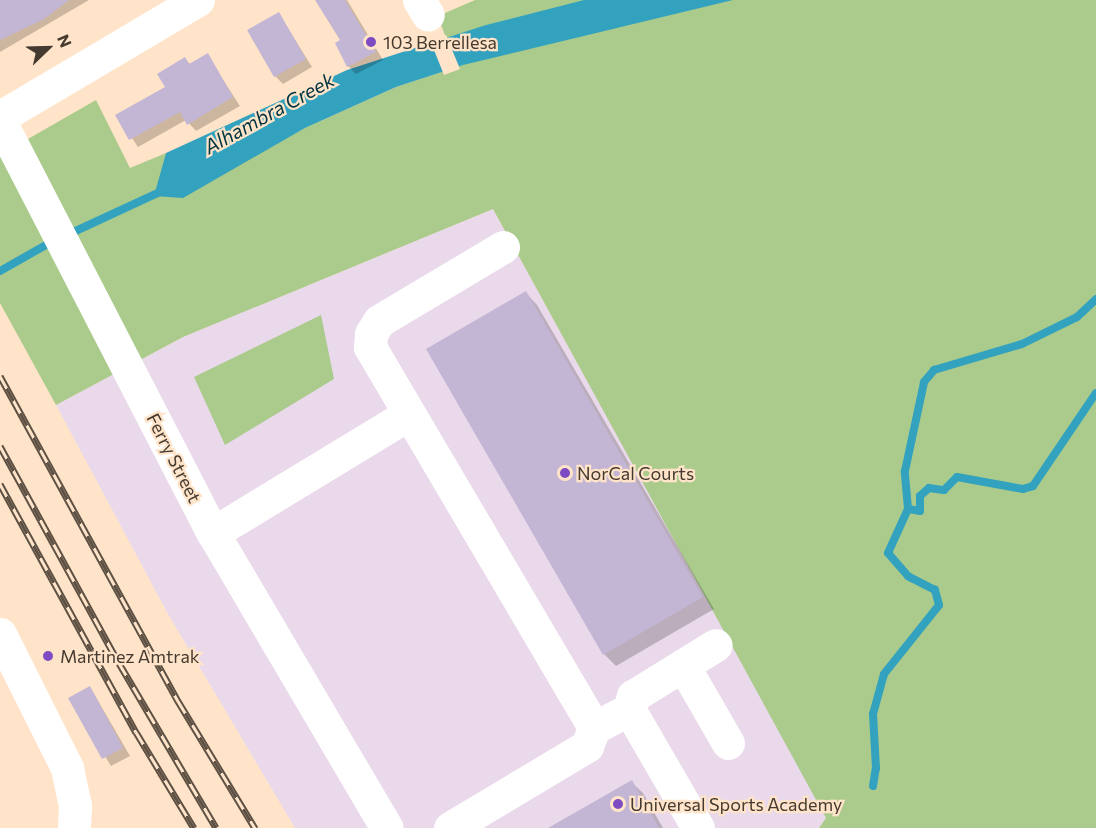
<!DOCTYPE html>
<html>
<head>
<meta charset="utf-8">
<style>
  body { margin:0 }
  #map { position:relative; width:1096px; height:828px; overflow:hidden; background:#ffe4c9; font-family:Commissioner,sans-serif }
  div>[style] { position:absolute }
  .commercial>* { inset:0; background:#ead9eb }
  .green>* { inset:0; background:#aacb8c }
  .water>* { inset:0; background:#33a2bf }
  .pier>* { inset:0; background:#ffe4c9 }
  .shadow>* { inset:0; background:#0003 }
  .stream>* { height:8px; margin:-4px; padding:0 4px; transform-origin:4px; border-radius:4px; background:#33a2bf }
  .building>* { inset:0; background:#c3b6d5 }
  .minor>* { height:33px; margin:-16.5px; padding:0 16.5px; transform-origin:16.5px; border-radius:16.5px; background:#fff }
  .rail>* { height:7px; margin-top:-3.5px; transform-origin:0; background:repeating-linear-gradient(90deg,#ffe4c9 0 14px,#5e5144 0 28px); box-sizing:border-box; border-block:2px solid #5e5144 }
  .dots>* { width:16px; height:16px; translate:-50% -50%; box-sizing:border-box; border:3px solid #ffe4c9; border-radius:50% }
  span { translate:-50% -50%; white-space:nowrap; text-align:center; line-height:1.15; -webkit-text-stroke:4.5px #ffe4c9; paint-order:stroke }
  .poi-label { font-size:18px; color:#453a2f }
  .left { translate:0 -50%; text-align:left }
  .street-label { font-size:18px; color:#453a2f }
  .water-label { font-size:20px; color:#003441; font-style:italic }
  .north { position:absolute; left:18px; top:18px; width:60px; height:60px; -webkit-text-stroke:4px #ffe4c9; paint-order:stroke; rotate:67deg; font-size:16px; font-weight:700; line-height:24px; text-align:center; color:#453a2f }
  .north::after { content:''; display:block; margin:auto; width:21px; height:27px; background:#453a2f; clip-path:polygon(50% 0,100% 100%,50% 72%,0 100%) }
</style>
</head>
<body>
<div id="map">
  <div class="commercial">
    <div style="clip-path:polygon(493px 209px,827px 818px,819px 828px,295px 828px,168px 614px,56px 405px,183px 337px)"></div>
  </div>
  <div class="green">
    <div style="clip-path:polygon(475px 0,1096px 0,1096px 828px,819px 828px,826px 818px,493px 209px,183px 337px,56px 405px,0 303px,0 155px,96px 100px,130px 168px,166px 153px,155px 196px,249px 158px,305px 128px,396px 87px,456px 67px,438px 16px)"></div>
    <div style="clip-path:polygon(321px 315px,334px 379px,225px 445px,194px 377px)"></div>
  </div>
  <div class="water">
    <div style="clip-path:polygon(584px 0,733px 0,463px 65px,396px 87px,305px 128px,183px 198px,154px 196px,166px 153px,347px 70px,486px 25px)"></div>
  </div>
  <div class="pier">
    <div style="clip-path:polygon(446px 35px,460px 69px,444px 75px,430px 40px)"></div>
  </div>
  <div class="shadow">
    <div style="clip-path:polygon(0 0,89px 0,0 52px)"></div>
    <div style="clip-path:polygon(317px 0,347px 0,383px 60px,356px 74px,348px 66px,342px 41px)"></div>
    <div style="clip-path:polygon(279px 14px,312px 67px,283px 84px,275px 76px)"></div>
    <div style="clip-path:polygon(207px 55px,240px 106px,196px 131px,186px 120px,138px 147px,117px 116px,167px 88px,185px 59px,191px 65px)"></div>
    <div style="clip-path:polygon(526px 293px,537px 305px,714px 609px,616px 666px,604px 654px)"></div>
    <div style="clip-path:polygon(90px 687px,130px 756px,111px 766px,70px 699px)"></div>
    <div style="clip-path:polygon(631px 782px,643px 793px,663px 828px,551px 828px)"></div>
  </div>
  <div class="stream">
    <div style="left:67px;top:235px;width:105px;rotate:-24.9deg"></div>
    <div style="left:0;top:271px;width:61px;rotate:-29.5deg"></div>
    <div style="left:908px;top:509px;width:12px;rotate:9deg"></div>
    <div style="left:920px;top:511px;width:15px;rotate:-90deg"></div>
    <div style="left:920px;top:496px;width:12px;rotate:-42deg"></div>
    <div style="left:929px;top:488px;width:15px;rotate:8deg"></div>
    <div style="left:944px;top:490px;width:18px;rotate:-45deg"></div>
    <div style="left:957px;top:477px;width:67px;rotate:10.3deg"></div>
    <div style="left:1023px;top:489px;width:10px;rotate:-17deg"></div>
    <div style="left:1033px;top:486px;width:112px;rotate:-55.9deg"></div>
    <div style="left:873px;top:786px;width:18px;rotate:-81deg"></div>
    <div style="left:876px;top:768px;width:54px;rotate:-93.2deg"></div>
    <div style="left:873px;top:714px;width:41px;rotate:-74.6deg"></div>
    <div style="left:884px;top:674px;width:88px;rotate:-51.4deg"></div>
    <div style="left:939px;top:605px;width:16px;rotate:-105deg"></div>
    <div style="left:935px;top:590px;width:30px;rotate:-153deg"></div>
    <div style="left:908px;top:576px;width:30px;rotate:-131deg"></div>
    <div style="left:888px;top:553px;width:48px;rotate:-65.6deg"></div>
    <div style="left:908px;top:509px;width:38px;rotate:-95deg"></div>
    <div style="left:905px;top:471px;width:91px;rotate:-77.9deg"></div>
    <div style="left:924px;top:382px;width:16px;rotate:-50deg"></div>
    <div style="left:934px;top:370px;width:92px;rotate:-16.5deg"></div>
    <div style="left:1022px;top:344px;width:61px;rotate:-26.1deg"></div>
    <div style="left:1077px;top:317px;width:26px;rotate:-43deg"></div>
  </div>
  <div class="building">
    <div style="clip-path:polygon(0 0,69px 0,44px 19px,0 40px)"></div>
    <div style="clip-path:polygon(315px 0,345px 0,376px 52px,347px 67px,335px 43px,340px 40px)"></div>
    <div style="clip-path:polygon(279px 12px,306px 59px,274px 77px,247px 30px)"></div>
    <div style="clip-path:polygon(208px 53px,233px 97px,187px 125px,180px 112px,129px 140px,115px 115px,165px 87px,157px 74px,185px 57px,189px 64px)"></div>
    <div style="clip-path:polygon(526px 291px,703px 597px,603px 655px,426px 349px)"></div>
    <div style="clip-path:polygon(90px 686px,123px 748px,102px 759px,68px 698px)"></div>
    <div style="clip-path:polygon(632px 780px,659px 828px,548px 828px)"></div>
  </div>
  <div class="minor">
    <div style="left:419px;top:0;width:17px;rotate:59deg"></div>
    <div style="left:0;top:117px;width:230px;rotate:-30.6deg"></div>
    <div style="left:0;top:121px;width:464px;rotate:62.7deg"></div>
    <div style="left:213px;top:533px;width:342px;rotate:59.5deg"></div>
    <div style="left:503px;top:247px;width:144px;rotate:149.2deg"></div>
    <div style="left:379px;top:321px;width:15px;rotate:122deg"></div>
    <div style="left:371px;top:334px;width:13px;rotate:94deg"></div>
    <div style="left:370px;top:347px;width:442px;rotate:59.5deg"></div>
    <div style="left:213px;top:533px;width:227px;rotate:-31.3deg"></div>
    <div style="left:0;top:634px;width:150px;rotate:63.4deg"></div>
    <div style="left:67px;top:768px;width:39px;rotate:78deg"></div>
    <div style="left:75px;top:806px;width:22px;rotate:93deg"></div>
    <div style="left:683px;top:665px;width:90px;rotate:60deg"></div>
    <div style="left:629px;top:709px;width:138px;rotate:59.9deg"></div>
    <div style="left:450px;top:828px;width:160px;rotate:-30.9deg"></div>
    <div style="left:587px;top:746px;width:19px;rotate:-69deg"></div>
    <div style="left:594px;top:728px;width:40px;rotate:-28deg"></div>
    <div style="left:629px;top:709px;width:14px;rotate:-73deg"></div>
    <div style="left:633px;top:696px;width:97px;rotate:-31.6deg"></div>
  </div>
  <div class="rail">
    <div style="left:0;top:376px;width:371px;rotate:61.3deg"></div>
    <div style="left:178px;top:701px;width:149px;rotate:58.8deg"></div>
    <div style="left:0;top:446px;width:247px;rotate:61.3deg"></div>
    <div style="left:119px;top:663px;width:191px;rotate:59.5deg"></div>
    <div style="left:0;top:484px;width:283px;rotate:61.3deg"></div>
    <div style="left:136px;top:732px;width:112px;rotate:58.9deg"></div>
  </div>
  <div class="dots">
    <div style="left:371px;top:42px;background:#7f4bc2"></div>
    <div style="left:565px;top:473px;background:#7f4bc2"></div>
    <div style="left:48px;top:656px;background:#7f4bc2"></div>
    <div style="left:618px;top:804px;background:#7f4bc2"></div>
  </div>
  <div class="poi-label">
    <span class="left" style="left:383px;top:42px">103 Berrellesa</span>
    <span class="left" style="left:577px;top:473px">NorCal Courts</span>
    <span class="left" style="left:60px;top:656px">Martinez Amtrak</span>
    <span class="left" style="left:630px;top:804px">Universal Sports Academy</span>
  </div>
  <div class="street-label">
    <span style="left:174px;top:458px;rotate:63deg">Ferry Street</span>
  </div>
  <div class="water-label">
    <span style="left:269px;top:113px;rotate:-29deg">Alhambra Creek</span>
  </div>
  <div class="north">N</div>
</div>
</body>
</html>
